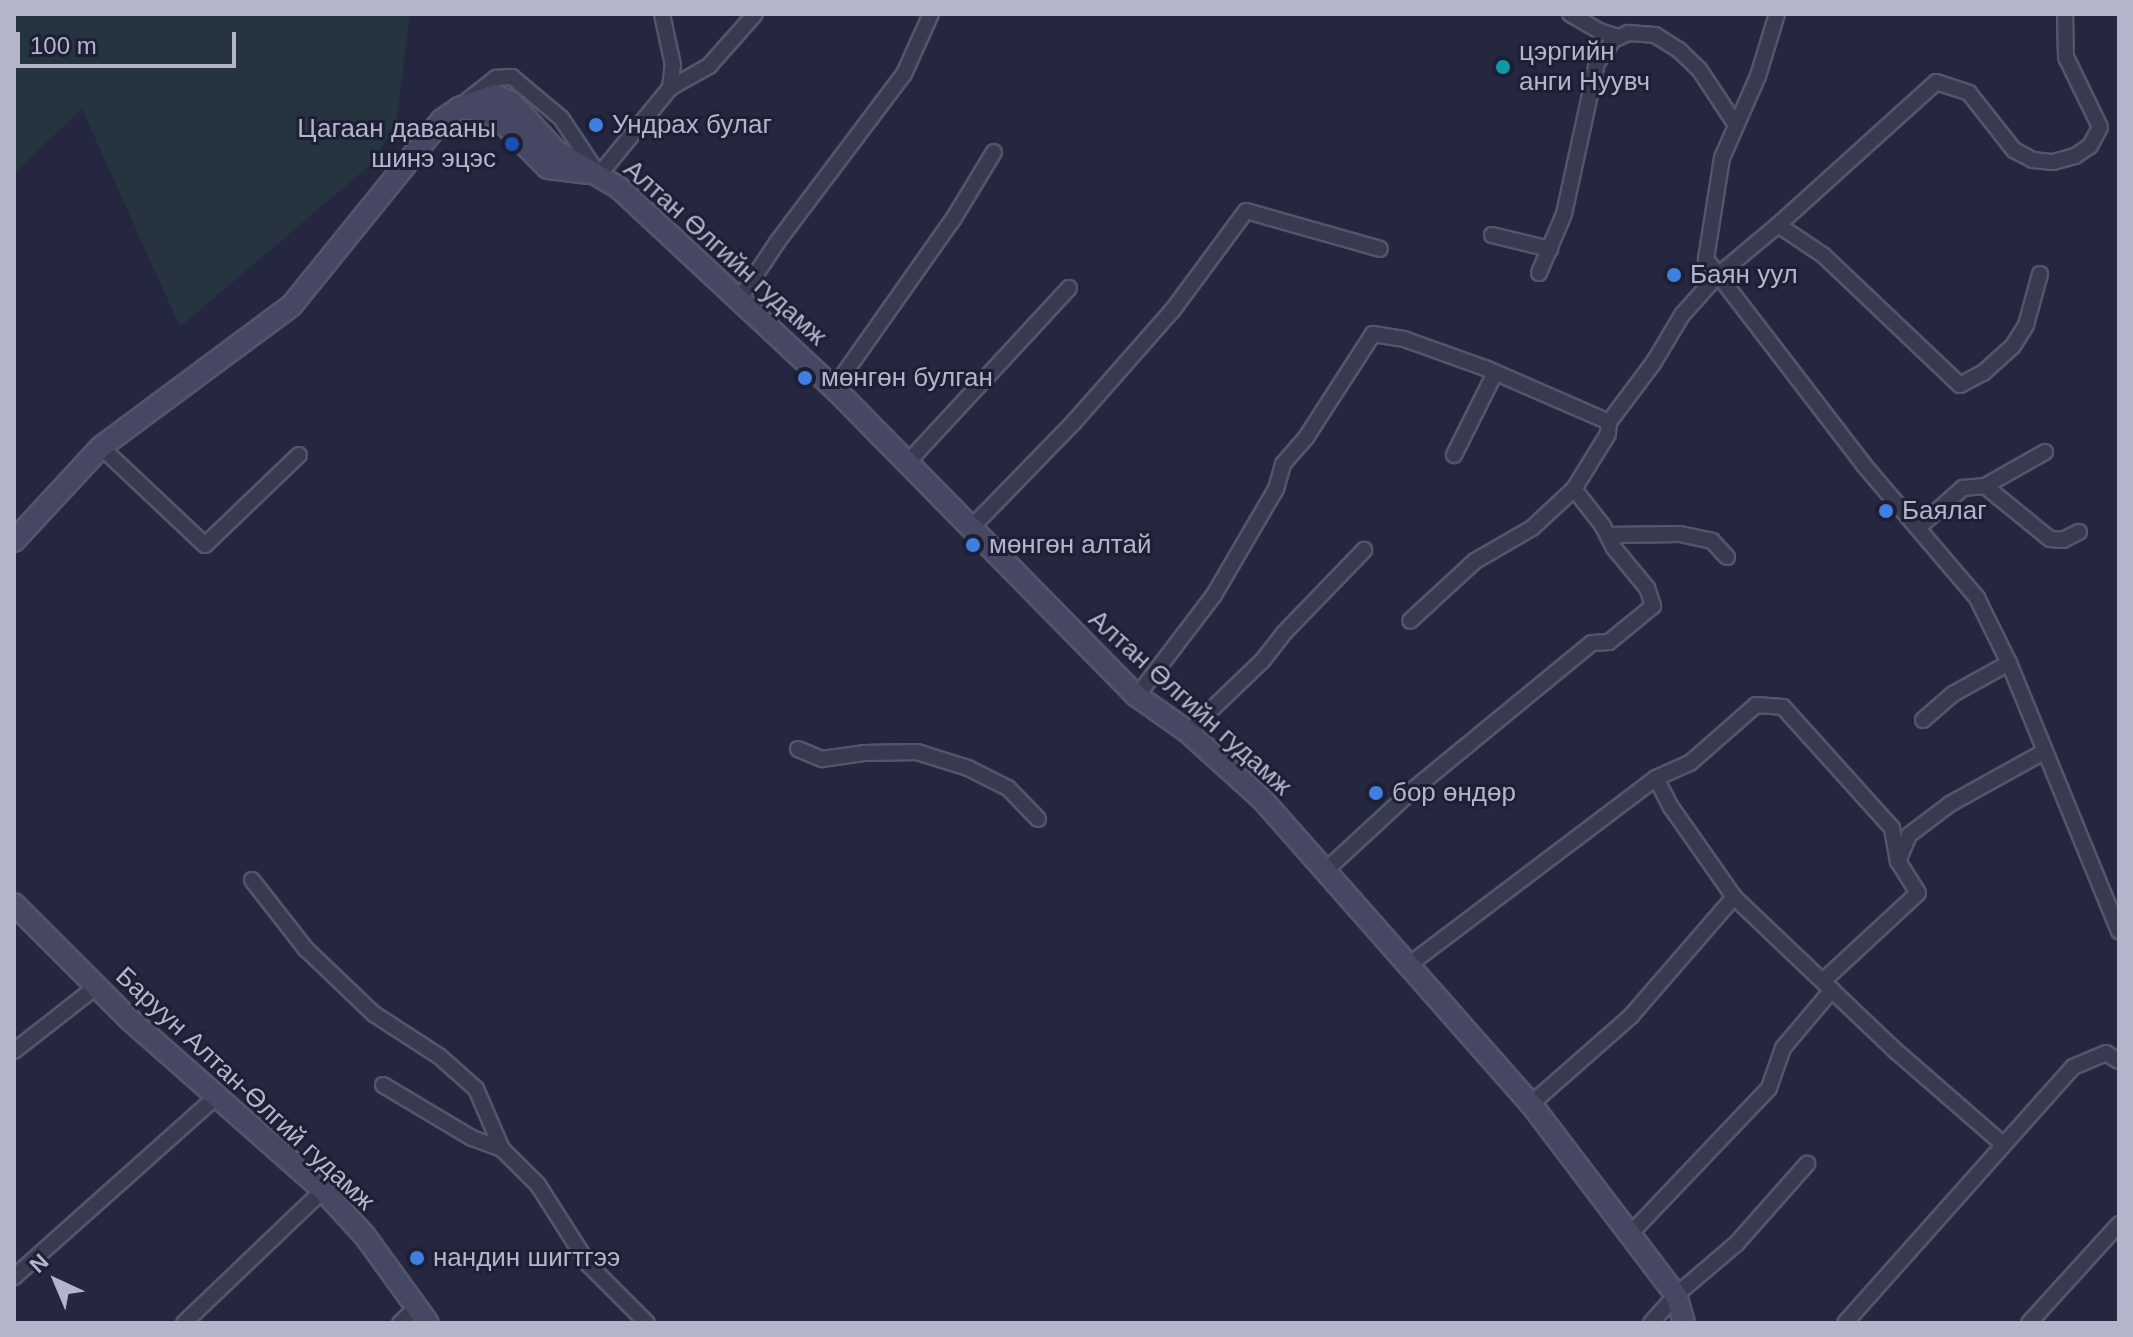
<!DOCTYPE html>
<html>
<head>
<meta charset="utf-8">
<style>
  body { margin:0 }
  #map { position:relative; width:2133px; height:1337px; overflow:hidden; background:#24273f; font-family:Helvetica,sans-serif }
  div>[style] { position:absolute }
  .green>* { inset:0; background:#263440 }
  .roads { filter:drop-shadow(2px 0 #53556a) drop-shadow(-2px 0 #53556a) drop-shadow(0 2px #53556a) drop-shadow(0 -2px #53556a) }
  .minor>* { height:14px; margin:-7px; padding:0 7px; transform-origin:7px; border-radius:7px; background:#383a4f }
  .secondary>* { height:20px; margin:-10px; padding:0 10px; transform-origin:10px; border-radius:10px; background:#464762 }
  .dots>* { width:22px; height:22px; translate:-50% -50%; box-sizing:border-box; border:4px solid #1d1f34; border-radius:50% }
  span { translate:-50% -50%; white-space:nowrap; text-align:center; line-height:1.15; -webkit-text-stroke:6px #1d1f34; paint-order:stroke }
  .poi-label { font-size:26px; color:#b4b5ca }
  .left { translate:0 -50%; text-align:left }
  .right { translate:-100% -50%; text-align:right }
  .street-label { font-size:26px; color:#b4b5ca }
  .frame { position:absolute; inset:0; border:16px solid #b4b5ca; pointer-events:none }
  .north { position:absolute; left:16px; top:1241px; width:80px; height:80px; -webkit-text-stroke:6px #1d1f34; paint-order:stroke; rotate:316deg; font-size:22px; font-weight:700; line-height:32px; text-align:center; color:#b4b5ca }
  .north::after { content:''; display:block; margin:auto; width:28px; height:36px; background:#b4b5ca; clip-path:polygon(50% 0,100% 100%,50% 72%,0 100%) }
  .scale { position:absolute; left:16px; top:32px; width:220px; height:36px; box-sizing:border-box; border:4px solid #b4b5ca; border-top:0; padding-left:10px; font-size:24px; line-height:28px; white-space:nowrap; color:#b4b5ca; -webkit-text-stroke:6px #1d1f34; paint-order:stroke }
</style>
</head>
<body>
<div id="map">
  <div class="green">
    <div style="clip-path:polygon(14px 14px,410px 14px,396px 124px,370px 165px,180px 327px,82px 109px,14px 173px)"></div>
  </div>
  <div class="roads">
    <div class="minor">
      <div style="left:1570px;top:14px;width:34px;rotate:30deg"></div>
      <div style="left:1599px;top:31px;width:21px;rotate:17deg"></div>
      <div style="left:1777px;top:14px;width:65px;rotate:107deg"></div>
      <div style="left:1758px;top:76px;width:90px;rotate:113.7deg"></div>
      <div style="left:1722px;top:158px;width:102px;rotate:99deg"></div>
      <div style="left:1706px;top:259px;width:260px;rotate:52.5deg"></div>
      <div style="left:1864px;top:465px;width:175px;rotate:49.6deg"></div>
      <div style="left:1977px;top:598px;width:72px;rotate:63.8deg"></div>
      <div style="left:2009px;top:663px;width:290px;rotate:67.7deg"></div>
      <div style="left:670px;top:88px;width:45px;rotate:-29.4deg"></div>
      <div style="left:709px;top:66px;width:69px;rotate:-48.5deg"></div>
      <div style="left:468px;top:100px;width:36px;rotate:-38deg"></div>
      <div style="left:496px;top:78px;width:16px;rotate:-4deg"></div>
      <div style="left:512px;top:77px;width:64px;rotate:39.9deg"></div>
      <div style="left:561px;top:118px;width:69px;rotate:56.3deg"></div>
      <div style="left:599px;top:175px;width:112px;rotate:-50.8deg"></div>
      <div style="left:670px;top:88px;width:23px;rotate:-83deg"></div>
      <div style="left:673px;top:65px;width:52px;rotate:-102.2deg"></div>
      <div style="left:1778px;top:225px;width:213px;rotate:-42.1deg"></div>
      <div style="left:1936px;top:82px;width:35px;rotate:18deg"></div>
      <div style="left:1969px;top:93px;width:73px;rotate:51.7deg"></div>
      <div style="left:2014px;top:150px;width:21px;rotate:28deg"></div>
      <div style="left:2033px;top:160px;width:20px;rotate:6deg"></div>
      <div style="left:2053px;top:162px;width:23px;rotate:-15deg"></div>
      <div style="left:2075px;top:156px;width:18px;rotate:-34deg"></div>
      <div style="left:2090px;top:146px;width:21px;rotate:-62deg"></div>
      <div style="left:2100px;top:127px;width:78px;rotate:-115.9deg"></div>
      <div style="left:2066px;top:57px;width:43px;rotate:-91.3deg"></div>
      <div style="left:1492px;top:235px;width:60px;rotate:13.6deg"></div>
      <div style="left:1539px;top:273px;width:64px;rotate:-67deg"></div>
      <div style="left:1564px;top:214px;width:155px;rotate:-77.7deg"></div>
      <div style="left:1597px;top:63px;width:28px;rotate:-55deg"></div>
      <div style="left:1613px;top:40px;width:17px;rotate:-25deg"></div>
      <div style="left:1628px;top:33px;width:27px;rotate:4deg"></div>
      <div style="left:1655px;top:35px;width:28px;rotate:32deg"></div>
      <div style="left:1679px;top:50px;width:28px;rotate:44deg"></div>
      <div style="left:1699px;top:69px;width:67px;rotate:56.5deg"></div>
      <div style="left:738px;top:301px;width:72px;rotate:-56.3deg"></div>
      <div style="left:778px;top:241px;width:209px;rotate:-53deg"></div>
      <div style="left:904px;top:74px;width:66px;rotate:-65.8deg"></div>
      <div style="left:834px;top:388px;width:208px;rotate:-54.8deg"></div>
      <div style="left:954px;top:218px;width:77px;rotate:-58.8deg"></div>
      <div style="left:1609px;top:422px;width:75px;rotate:-53.1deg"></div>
      <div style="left:1654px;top:362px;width:55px;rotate:-59.2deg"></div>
      <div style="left:1682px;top:315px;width:52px;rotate:-48.1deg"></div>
      <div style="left:1717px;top:276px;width:80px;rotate:-39.9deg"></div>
      <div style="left:1778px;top:225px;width:54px;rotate:33.7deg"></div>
      <div style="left:1823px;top:255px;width:189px;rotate:43.5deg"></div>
      <div style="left:1960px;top:385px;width:26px;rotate:-28deg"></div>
      <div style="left:1983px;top:373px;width:40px;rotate:-42deg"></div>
      <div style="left:2013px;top:346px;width:25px;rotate:-58deg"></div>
      <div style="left:2026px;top:325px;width:53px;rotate:-74.6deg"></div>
      <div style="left:101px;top:447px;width:143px;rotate:43.3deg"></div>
      <div style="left:205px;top:545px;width:130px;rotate:-43.8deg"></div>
      <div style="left:1454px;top:455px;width:92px;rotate:-63.4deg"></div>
      <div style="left:908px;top:462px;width:237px;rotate:-47.2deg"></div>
      <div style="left:1985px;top:486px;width:84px;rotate:39.2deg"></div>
      <div style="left:2050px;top:539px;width:13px;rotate:4deg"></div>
      <div style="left:2063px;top:540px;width:18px;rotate:-27deg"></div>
      <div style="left:1919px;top:527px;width:59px;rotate:-41.6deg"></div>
      <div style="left:1963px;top:488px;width:22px;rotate:-5deg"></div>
      <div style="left:1985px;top:486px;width:69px;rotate:-29.5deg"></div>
      <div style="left:970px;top:529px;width:149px;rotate:-45.8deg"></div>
      <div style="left:1074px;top:422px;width:148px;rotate:-48.6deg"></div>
      <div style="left:1172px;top:311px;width:124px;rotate:-53.5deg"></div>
      <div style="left:1246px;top:211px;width:139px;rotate:15.8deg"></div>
      <div style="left:1608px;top:535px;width:72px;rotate:-0.8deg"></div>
      <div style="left:1680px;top:534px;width:33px;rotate:12deg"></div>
      <div style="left:1712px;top:541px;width:22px;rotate:47deg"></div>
      <div style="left:1137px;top:696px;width:127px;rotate:-52.7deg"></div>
      <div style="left:1214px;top:595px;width:123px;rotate:-59.7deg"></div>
      <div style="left:1276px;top:489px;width:26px;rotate:-74deg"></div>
      <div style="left:1283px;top:464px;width:37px;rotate:-49deg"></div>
      <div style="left:1307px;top:436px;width:121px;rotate:-57.1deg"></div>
      <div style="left:1373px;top:334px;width:31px;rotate:9deg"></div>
      <div style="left:1404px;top:339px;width:86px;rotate:19.7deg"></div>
      <div style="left:1485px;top:368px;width:135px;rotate:23.5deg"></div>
      <div style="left:1609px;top:422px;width:12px;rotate:95deg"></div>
      <div style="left:1608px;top:434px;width:65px;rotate:121.7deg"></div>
      <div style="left:1574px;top:489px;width:57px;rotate:137.1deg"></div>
      <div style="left:1532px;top:528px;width:66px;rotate:149.9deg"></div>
      <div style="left:1475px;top:561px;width:88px;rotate:137.3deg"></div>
      <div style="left:1923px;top:720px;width:40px;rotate:-41deg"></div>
      <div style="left:1953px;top:694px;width:64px;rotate:-29deg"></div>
      <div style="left:1188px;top:732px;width:104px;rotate:-43.8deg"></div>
      <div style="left:1263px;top:660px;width:33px;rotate:-52deg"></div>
      <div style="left:1283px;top:634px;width:117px;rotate:-46deg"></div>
      <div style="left:798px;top:749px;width:26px;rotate:23deg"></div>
      <div style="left:822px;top:759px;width:42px;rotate:-8.1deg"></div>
      <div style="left:864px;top:753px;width:53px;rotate:-1.1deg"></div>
      <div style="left:917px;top:752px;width:53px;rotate:17.4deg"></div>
      <div style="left:968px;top:768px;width:45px;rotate:26.6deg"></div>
      <div style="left:1008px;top:788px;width:43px;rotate:45.9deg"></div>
      <div style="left:1656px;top:778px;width:33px;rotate:63deg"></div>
      <div style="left:1671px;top:807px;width:110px;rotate:55deg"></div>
      <div style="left:1734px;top:897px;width:225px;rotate:43.6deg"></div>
      <div style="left:1897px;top:1052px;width:140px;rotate:41deg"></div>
      <div style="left:1325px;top:871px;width:121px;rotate:-42.7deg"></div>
      <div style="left:1414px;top:789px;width:230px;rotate:-39.4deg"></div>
      <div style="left:1592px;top:643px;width:17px;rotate:-3deg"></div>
      <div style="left:1609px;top:642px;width:57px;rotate:-39.3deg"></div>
      <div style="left:1653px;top:606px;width:19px;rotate:-108deg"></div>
      <div style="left:1647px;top:588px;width:52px;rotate:-129.5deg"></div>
      <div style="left:1614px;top:548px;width:25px;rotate:-117deg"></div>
      <div style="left:1603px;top:526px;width:47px;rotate:-128.1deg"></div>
      <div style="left:252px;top:880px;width:88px;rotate:52deg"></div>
      <div style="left:306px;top:949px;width:94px;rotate:43.7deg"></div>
      <div style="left:374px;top:1014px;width:77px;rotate:32.9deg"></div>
      <div style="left:439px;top:1056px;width:50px;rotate:41.7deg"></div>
      <div style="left:476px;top:1089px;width:65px;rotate:66.6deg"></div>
      <div style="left:1410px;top:964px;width:308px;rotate:-37.1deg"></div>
      <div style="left:1656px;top:778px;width:37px;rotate:-24deg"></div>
      <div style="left:1690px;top:763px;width:88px;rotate:-41.3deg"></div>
      <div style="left:1756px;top:705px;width:27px;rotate:4deg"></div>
      <div style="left:1783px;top:707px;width:163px;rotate:48deg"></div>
      <div style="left:1892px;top:828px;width:34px;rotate:80deg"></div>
      <div style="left:1823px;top:981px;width:129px;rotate:-42.8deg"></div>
      <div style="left:1918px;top:893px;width:38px;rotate:-122deg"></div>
      <div style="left:1898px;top:861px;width:28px;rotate:-67deg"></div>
      <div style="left:1909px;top:835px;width:51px;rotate:-37.1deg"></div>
      <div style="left:1950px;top:804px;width:107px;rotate:-29deg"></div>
      <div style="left:14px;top:1051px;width:104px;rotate:-38deg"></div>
      <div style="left:383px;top:1085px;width:104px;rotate:30.8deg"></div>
      <div style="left:472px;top:1138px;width:32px;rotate:20deg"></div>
      <div style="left:502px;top:1149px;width:51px;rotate:45deg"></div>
      <div style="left:538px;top:1185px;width:95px;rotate:57.5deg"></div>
      <div style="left:589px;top:1265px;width:82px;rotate:45deg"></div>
      <div style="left:1531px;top:1104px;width:133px;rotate:-41.3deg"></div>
      <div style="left:1631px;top:1016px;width:157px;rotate:-49.1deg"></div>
      <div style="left:1632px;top:1232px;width:199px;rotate:-46.4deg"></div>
      <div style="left:1769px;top:1088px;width:42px;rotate:-70.7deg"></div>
      <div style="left:1783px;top:1048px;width:76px;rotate:-49.8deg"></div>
      <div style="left:14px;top:1277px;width:271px;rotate:-41.7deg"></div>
      <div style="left:184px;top:1323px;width:192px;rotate:-43.7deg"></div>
      <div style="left:400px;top:1323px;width:23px;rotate:-43deg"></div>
      <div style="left:1651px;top:1323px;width:38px;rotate:-48deg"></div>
      <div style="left:1676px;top:1295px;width:80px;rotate:-40.4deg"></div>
      <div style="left:1737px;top:1243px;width:106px;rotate:-48.5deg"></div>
      <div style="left:1845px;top:1323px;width:343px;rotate:-48.3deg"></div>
      <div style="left:2073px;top:1067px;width:36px;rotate:-23deg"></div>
      <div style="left:2106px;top:1053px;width:15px;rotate:32deg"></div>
      <div style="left:2029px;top:1323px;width:134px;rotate:-47.7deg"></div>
    </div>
    <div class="secondary">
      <div style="left:462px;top:108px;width:24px;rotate:7deg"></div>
      <div style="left:486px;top:111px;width:17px;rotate:33deg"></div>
      <div style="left:500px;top:120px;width:68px;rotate:45deg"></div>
      <div style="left:548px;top:168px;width:39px;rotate:7deg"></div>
      <div style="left:14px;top:541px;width:128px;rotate:-47.2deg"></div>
      <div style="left:101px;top:447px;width:238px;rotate:-36.6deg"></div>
      <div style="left:292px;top:305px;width:238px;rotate:-51deg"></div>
      <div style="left:442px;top:120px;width:21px;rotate:-35deg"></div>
      <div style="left:459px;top:108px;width:38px;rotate:-20deg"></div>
      <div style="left:495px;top:95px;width:19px;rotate:25deg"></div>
      <div style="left:512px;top:103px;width:65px;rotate:47.5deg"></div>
      <div style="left:556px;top:151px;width:73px;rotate:30.4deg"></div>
      <div style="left:619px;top:188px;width:298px;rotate:43deg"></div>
      <div style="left:837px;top:391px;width:428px;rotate:45.5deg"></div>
      <div style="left:1137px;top:696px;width:62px;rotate:35.2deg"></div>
      <div style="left:1188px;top:732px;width:100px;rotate:42.2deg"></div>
      <div style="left:1262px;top:799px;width:407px;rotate:48.6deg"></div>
      <div style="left:1531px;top:1104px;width:240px;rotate:52.8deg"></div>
      <div style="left:1676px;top:1295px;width:29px;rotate:74deg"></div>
      <div style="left:14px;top:904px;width:163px;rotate:45deg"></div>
      <div style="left:129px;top:1019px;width:259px;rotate:41.4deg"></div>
      <div style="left:323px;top:1190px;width:62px;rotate:47.6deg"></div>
      <div style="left:365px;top:1236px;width:107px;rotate:54.1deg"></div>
    </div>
  </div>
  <div class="dots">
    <div style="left:1503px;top:67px;background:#0f9aa8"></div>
    <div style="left:596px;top:125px;background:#3f7fe0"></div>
    <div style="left:512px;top:144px;background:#1a4fb4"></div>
    <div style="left:1674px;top:275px;background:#3f7fe0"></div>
    <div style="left:805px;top:378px;background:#3f7fe0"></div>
    <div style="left:1886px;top:511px;background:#3f7fe0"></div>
    <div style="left:973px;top:545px;background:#3f7fe0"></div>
    <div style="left:1376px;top:793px;background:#3f7fe0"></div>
    <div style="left:417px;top:1258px;background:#3f7fe0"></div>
  </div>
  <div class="poi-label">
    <span class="left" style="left:1519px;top:67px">цэргийн<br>анги Нуувч</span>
    <span class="left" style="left:612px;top:125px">Ундрах булаг</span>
    <span class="right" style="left:496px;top:144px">Цагаан давааны<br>шинэ эцэс</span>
    <span class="left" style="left:1690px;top:275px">Баян уул</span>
    <span class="left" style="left:821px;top:378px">мөнгөн булган</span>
    <span class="left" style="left:1902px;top:511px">Баялаг</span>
    <span class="left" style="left:989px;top:545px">мөнгөн алтай</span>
    <span class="left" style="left:1392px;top:793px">бор өндөр</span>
    <span class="left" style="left:433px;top:1258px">нандин шигтгээ</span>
  </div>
  <div class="street-label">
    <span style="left:725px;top:253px;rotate:42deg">Алтан Өлгийн гудамж</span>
    <span style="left:1190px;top:703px;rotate:42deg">Алтан Өлгийн гудамж</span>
    <span style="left:245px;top:1089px;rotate:43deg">Баруун Алтан-Өлгий гудамж</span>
  </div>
  <div class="frame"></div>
  <div class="north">N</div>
  <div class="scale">100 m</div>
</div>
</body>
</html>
